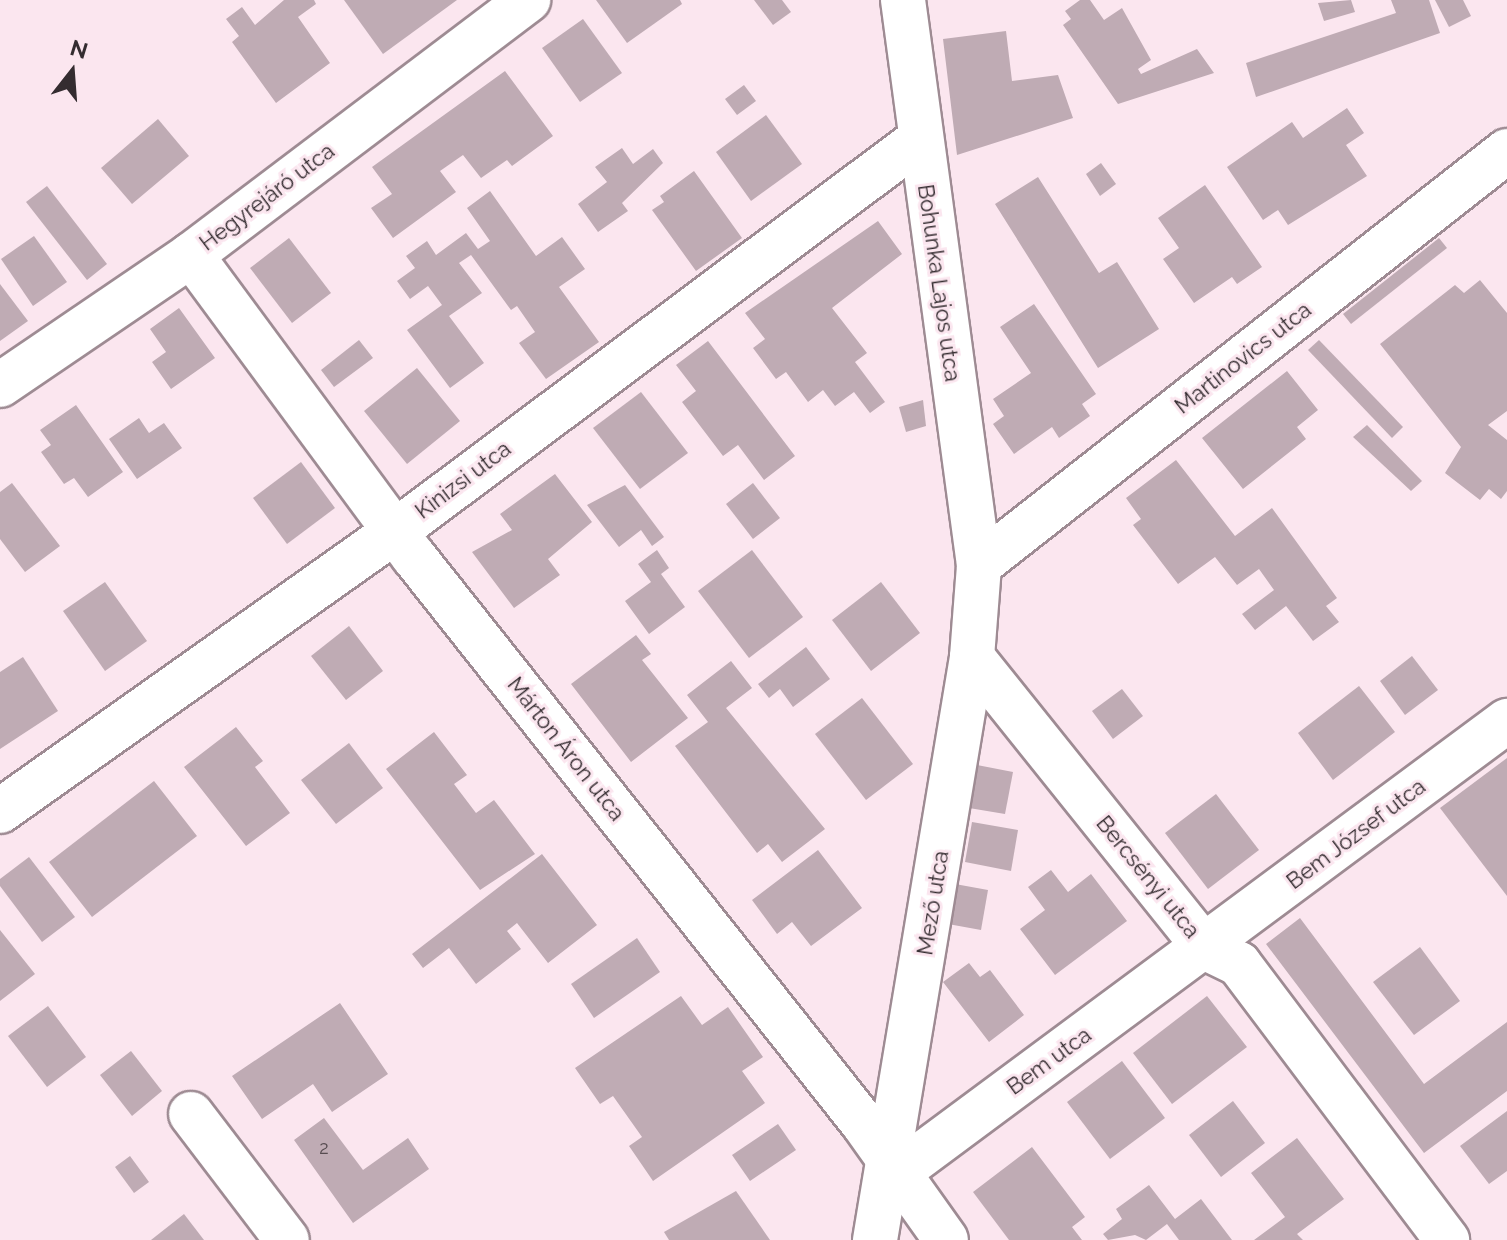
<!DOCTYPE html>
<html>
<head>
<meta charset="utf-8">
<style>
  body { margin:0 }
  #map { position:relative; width:1507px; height:1240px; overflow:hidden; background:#fbe6ef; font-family:Raleway,sans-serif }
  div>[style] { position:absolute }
  .building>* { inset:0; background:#bfabb4 }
  .roads { filter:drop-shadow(2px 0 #9e8b93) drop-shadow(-2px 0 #9e8b93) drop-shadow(0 2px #9e8b93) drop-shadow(0 -2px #9e8b93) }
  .minor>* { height:44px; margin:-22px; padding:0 22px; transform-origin:22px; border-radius:22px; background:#fff }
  span { translate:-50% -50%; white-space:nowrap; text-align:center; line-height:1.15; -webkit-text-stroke:6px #fbe6ef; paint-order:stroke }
  .number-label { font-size:18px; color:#574c51 }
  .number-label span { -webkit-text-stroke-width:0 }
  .street-label { font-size:22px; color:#342c30 }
  .north { position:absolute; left:32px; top:32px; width:80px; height:80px; -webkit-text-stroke:6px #fbe6ef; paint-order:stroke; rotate:17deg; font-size:22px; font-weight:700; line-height:32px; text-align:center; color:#342c30 }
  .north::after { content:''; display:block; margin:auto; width:28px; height:36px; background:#342c30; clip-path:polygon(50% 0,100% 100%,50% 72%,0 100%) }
</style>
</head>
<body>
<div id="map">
  <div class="building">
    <div style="clip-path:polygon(284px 0,314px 0,316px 4px,298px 17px,330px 63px,276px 103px,232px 42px,239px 36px,226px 19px,242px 7px,255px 25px)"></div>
    <div style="clip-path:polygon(344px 0,457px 0,383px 54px)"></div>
    <div style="clip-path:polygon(596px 0,680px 0,682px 4px,627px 43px)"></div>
    <div style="clip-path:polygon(754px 0,782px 0,791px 12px,773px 25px)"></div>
    <div style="clip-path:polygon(1080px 0,1090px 0,1104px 20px,1122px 8px,1151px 60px,1138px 69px,1141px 74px,1197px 49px,1214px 73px,1118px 104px,1063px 25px,1071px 19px,1065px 11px)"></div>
    <div style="clip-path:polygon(1351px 0,1355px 12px,1324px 21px,1318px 3px)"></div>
    <div style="clip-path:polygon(1391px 0,1429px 0,1440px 33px,1256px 97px,1246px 63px,1396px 13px)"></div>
    <div style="clip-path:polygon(1435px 0,1463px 0,1471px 16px,1449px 27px)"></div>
    <div style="clip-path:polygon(583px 19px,622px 73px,580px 102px,542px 48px)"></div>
    <div style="clip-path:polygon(1006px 31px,1012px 81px,1058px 75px,1073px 118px,957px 155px,943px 39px)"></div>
    <div style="clip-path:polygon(505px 71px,553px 136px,512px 166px,507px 160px,481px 178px,463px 155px,440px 171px,456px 192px,393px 238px,371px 208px,392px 194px,372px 167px)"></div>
    <div style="clip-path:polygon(744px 85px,756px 101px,737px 115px,725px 99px)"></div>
    <div style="clip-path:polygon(1347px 108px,1364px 133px,1346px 145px,1367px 176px,1288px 225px,1278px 210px,1263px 220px,1227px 167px,1292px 122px,1303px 138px)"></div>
    <div style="clip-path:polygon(766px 115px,802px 164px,751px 201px,716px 152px)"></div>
    <div style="clip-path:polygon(158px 119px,189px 156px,132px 204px,101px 168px)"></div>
    <div style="clip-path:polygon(622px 148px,633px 164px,653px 149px,663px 163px,622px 203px,628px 211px,598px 232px,578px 204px,607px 182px,595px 167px)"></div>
    <div style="clip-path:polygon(1101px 163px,1116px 184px,1100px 196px,1086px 174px)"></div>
    <div style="clip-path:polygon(694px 171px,742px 238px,696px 271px,652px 210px,664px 202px,660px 196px)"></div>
    <div style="clip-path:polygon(1038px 177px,1099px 273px,1117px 262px,1159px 329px,1098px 368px,995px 204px)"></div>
    <div style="clip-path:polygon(1205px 185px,1262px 267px,1237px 284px,1232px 277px,1194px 303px,1163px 259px,1179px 248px,1158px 218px)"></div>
    <div style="clip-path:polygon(47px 186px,107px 264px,87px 280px,26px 202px)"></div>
    <div style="clip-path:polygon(490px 191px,536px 256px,562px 237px,585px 269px,559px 287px,599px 342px,546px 379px,519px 343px,535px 332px,517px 306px,511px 310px,471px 255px,459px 263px,482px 293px,449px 316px,484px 363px,450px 388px,407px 330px,442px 305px,428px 286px,410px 299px,397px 281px,415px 268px,406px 256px,427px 241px,436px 255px,466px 233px,478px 249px,490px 241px,467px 208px)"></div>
    <div style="clip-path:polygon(878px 221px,902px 254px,832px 308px,867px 353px,855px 362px,885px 402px,870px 413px,854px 392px,835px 406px,823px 390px,808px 402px,786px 372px,776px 379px,753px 348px,765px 339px,745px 313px)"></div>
    <div style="clip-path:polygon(34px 236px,67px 282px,33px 306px,1px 259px)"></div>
    <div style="clip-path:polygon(289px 238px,331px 293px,292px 323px,250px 268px)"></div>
    <div style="clip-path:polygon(1439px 238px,1447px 248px,1351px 324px,1343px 314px)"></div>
    <div style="clip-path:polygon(1480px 280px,1507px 313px,1507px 411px,1488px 425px,1507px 440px,1507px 491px,1501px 499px,1489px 489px,1480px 500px,1445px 473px,1461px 447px,1380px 344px,1455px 285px,1464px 293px)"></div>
    <div style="clip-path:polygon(0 284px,28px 321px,0 341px)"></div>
    <div style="clip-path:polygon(1034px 304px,1096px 394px,1082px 404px,1090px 416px,1059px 438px,1052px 427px,1014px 454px,993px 424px,1004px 416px,993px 399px,1031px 373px,1000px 327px)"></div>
    <div style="clip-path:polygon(179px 308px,215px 358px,171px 389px,152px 362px,166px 352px,150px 329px)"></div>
    <div style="clip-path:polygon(359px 340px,373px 358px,334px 387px,321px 370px)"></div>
    <div style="clip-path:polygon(1319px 340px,1403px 427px,1392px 438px,1308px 350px)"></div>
    <div style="clip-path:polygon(708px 341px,795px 456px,764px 480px,738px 445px,723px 456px,682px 402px,696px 391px,676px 365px)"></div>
    <div style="clip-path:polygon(417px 368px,460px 421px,407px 464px,364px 411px)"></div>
    <div style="clip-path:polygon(1287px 371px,1318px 410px,1297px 427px,1306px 439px,1243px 489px,1202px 438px)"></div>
    <div style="clip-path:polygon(641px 392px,688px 453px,640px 489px,593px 428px)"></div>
    <div style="clip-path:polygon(923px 400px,926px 426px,906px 432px,899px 407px)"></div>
    <div style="clip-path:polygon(76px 405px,123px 472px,88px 497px,74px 478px,64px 484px,41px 452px,51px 445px,40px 430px)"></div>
    <div style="clip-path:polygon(139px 418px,149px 433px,164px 423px,182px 448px,137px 479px,109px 439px)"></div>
    <div style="clip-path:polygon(1367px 425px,1422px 481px,1411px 491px,1353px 437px)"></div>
    <div style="clip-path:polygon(1176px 460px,1235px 536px,1272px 508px,1337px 598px,1326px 606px,1339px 622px,1313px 641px,1286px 606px,1255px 630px,1242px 614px,1274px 590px,1259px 569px,1237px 585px,1215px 557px,1178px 584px,1133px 525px,1141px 519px,1126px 498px)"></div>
    <div style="clip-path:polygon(301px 462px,335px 508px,287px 544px,253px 498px)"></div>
    <div style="clip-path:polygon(555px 474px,592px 522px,548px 559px,560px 575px,514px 608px,472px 552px,512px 530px,500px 514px)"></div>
    <div style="clip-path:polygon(12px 483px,60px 546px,25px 572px,0 539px,0 492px)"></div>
    <div style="clip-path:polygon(753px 483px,780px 518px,753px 539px,726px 504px)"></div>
    <div style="clip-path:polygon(625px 485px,664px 537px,652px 546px,641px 530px,619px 547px,587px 505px)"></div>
    <div style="clip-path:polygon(657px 550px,669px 568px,661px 574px,685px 607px,649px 634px,625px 601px,651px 582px,638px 564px)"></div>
    <div style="clip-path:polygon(752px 550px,803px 617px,749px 658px,698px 591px)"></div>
    <div style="clip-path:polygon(105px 582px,147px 641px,105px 671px,63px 611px)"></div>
    <div style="clip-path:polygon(881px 582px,920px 633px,871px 671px,832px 620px)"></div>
    <div style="clip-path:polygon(349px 626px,383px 671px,346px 700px,311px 656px)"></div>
    <div style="clip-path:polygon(636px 635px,651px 654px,642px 660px,688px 718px,631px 762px,571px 684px)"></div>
    <div style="clip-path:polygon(806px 647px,830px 679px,793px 707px,780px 689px,769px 698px,758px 684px)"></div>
    <div style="clip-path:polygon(1412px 656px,1438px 690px,1405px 715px,1380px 681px)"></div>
    <div style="clip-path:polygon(23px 657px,58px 711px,0 749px,0 672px)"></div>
    <div style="clip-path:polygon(731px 661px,752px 688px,726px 708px,825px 829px,782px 862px,768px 844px,757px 853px,675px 746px,708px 722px,687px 695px)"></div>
    <div style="clip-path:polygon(1359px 686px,1395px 732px,1333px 780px,1298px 733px)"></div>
    <div style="clip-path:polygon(1122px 689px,1143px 716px,1113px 739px,1092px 711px)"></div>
    <div style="clip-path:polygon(862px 698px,913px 764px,866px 800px,815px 734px)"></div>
    <div style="clip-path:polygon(236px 727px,263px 761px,255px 767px,290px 813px,246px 846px,184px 767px)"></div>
    <div style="clip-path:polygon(434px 732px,467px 775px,454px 784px,476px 813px,494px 800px,535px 854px,480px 890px,386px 769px)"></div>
    <div style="clip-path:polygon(349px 743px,383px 788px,336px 824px,301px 780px)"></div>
    <div style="clip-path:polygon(1507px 758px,1507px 896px,1440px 808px)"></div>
    <div style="clip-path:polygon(977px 765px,1013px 772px,1005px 814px,969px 808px)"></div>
    <div style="clip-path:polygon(154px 781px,197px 836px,92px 917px,49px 862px)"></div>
    <div style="clip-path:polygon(1216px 794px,1259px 850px,1208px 889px,1165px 833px)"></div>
    <div style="clip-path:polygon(972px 822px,1018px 830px,1011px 871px,965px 862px)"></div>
    <div style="clip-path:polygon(818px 850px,862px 908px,811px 946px,792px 922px,777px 934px,752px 900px)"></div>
    <div style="clip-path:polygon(542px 854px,597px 925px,548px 963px,517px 923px,507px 931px,521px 949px,476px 984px,449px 948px,423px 968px,412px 954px)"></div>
    <div style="clip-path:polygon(29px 857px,75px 917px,42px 942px,0 886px,0 879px)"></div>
    <div style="clip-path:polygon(1051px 870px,1068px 892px,1091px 874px,1127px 921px,1055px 975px,1020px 929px,1045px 910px,1028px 887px)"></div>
    <div style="clip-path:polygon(955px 884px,988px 890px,981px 930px,948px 924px)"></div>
    <div style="clip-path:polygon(1300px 918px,1424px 1084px,1507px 1022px,1507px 1091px,1424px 1153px,1266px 944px)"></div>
    <div style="clip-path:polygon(0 930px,35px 974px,0 1001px)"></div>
    <div style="clip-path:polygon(637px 938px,660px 972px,594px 1018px,571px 984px)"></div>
    <div style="clip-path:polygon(1420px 947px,1460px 1001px,1414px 1035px,1373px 982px)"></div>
    <div style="clip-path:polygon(969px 963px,980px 977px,990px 970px,1024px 1015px,989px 1042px,943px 982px)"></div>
    <div style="clip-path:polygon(681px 996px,702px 1025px,728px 1007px,763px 1057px,742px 1071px,765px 1103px,653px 1181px,629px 1146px,642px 1137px,613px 1096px,600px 1104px,575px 1068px)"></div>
    <div style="clip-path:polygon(1207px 996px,1247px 1047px,1172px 1104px,1133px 1053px)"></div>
    <div style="clip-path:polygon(340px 1003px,388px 1074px,332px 1112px,313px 1084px,262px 1119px,232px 1076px)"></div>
    <div style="clip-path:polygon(48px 1006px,86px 1057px,47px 1087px,8px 1036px)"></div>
    <div style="clip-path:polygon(131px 1051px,162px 1091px,132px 1116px,100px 1075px)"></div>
    <div style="clip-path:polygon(1122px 1061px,1165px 1118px,1110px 1159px,1067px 1102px)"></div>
    <div style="clip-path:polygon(1233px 1101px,1265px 1143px,1221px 1177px,1189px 1135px)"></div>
    <div style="clip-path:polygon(1507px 1111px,1507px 1171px,1489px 1184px,1460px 1146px)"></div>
    <div style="clip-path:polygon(324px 1118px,363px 1170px,408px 1138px,429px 1169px,353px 1223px,294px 1140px)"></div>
    <div style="clip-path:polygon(778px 1124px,796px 1150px,750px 1181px,732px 1155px)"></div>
    <div style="clip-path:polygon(1297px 1138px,1344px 1199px,1297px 1234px,1303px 1240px,1254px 1240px,1285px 1217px,1251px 1173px)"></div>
    <div style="clip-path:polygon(1032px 1147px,1085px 1217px,1072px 1227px,1082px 1240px,1009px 1240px,973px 1192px)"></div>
    <div style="clip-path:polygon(130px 1156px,149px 1182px,134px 1193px,115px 1167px)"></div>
    <div style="clip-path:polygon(1149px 1185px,1175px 1219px,1201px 1199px,1232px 1240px,1179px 1240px,1167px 1224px,1146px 1240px,1135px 1235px,1108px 1240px,1103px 1234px,1122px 1219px,1116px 1209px)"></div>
    <div style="clip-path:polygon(736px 1191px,770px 1240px,669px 1240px,664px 1232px)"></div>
    <div style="clip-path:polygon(184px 1214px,204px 1240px,151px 1240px)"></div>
  </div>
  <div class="roads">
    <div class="minor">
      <div style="left:191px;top:255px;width:375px;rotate:53.6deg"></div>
      <div style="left:414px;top:557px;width:722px;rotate:51.58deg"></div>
      <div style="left:863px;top:1123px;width:143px;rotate:54.6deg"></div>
      <div style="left:0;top:385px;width:231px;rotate:-34.2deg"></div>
      <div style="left:191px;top:255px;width:423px;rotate:-37.1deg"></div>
      <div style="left:979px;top:565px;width:671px;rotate:-38.1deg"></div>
      <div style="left:972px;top:657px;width:371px;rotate:51.3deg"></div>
      <div style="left:1204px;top:947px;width:39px;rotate:26deg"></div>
      <div style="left:1239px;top:964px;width:346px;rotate:53deg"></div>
      <div style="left:0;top:811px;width:485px;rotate:-35.3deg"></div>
      <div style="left:396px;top:531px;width:653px;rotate:-36.78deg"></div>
      <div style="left:191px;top:1114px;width:158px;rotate:52.7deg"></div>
      <div style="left:892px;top:1169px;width:16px;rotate:-14deg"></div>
      <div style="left:908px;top:1165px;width:746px;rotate:-36.55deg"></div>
      <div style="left:875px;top:1240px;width:591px;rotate:-80.55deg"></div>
      <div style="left:972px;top:657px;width:92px;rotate:-85.6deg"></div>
      <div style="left:979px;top:565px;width:570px;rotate:-97.66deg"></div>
    </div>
  </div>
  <div class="number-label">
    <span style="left:324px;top:1148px">2</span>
  </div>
  <div class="street-label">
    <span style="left:267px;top:197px;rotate:-37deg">Hegyrejáró utca</span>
    <span style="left:939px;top:283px;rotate:82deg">Bohunka Lajos utca</span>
    <span style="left:1243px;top:358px;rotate:-38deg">Martinovics utca</span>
    <span style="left:463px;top:480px;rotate:-37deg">Kinizsi utca</span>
    <span style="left:566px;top:749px;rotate:52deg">Márton Áron utca</span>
    <span style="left:1356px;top:834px;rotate:-37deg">Bem József utca</span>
    <span style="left:1148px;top:877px;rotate:51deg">Bercsényi utca</span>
    <span style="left:933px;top:903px;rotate:-81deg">Mező utca</span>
    <span style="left:1049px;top:1061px;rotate:-36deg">Bem utca</span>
  </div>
  <div class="north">N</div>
</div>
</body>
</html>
